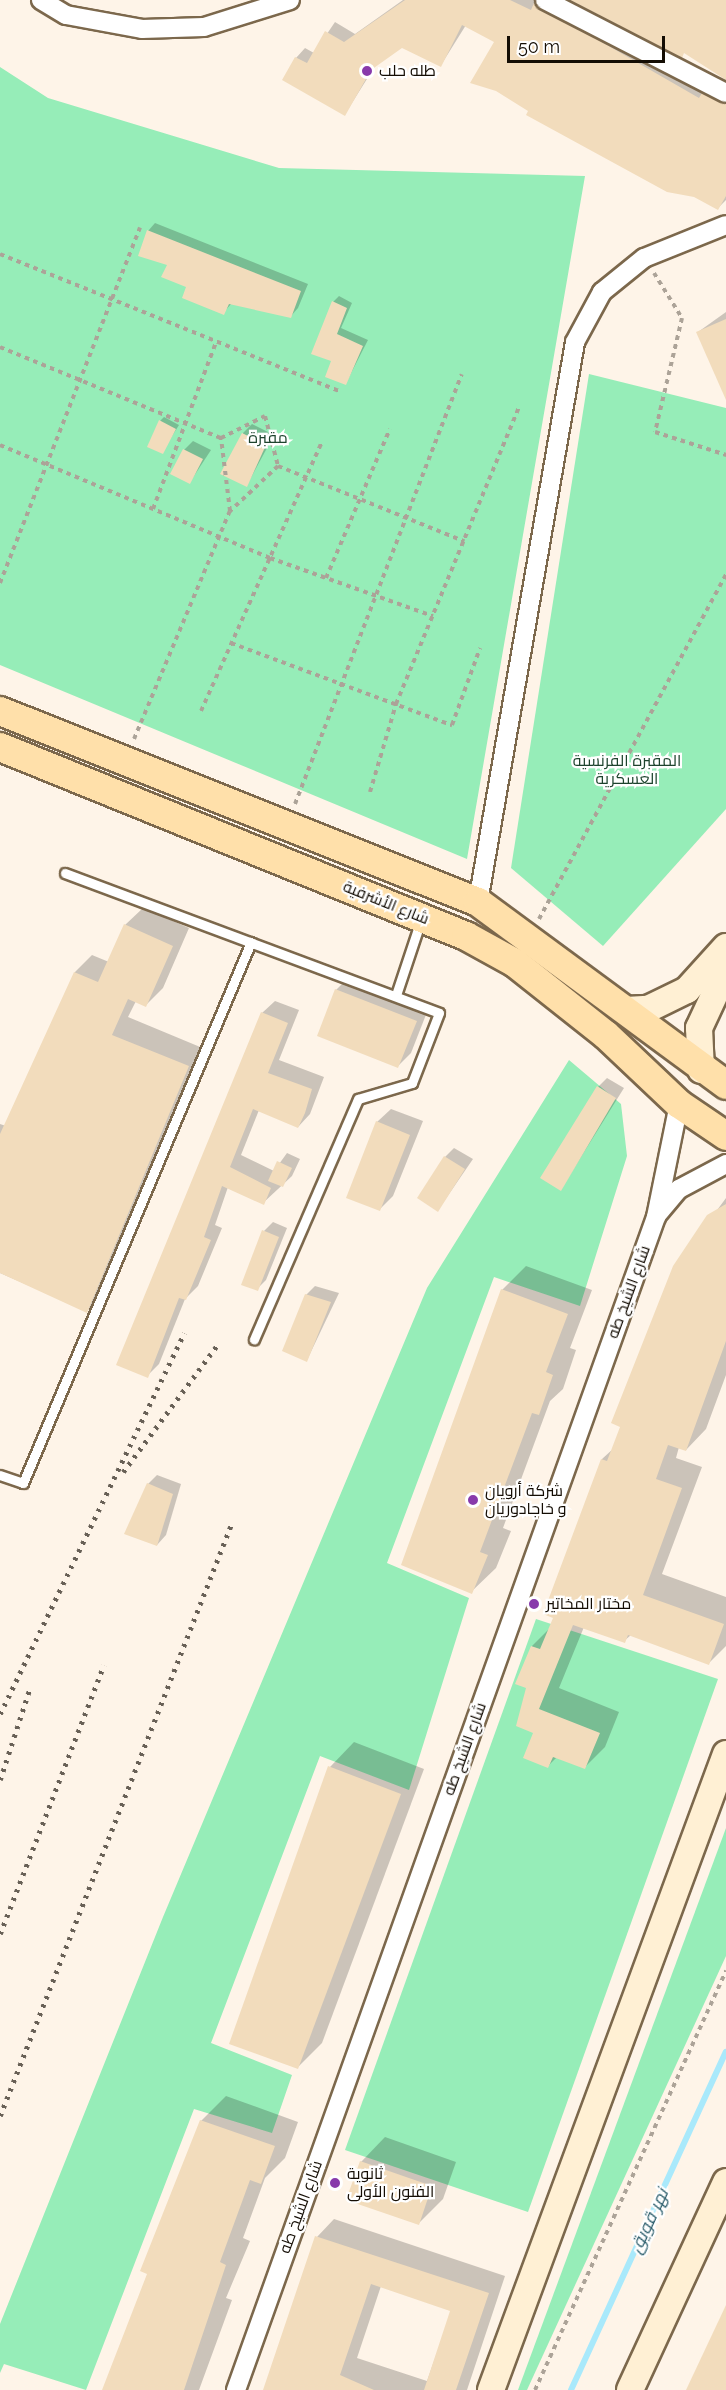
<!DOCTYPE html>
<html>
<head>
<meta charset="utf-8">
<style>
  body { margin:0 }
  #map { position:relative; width:726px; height:2390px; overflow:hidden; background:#fef4e8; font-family:Raleway,Cairo,sans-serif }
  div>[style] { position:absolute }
  .green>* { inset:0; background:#96edb8 }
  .shadow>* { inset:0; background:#0003 }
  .stream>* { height:6px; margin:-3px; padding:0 3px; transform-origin:3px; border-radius:3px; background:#a9e9fb }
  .building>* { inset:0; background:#f2dcbc }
  .path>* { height:4px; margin-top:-2px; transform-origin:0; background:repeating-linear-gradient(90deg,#aca398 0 4.5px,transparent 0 9px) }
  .roads { filter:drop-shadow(2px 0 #7c684c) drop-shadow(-2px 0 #7c684c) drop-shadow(0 2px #7c684c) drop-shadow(0 -2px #7c684c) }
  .lane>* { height:9px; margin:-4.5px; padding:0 4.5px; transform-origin:4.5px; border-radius:4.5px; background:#fff }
  .street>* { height:18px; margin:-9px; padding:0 9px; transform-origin:9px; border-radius:9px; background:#fff }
  .secondary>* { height:26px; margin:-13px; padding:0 13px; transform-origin:13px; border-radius:13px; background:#fff0d4 }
  .primary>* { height:28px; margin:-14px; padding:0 14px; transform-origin:14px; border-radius:14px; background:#ffe0aa }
  .rail>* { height:4.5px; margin-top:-2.25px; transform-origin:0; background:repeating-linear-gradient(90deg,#686056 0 3px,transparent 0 9px) }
  .dots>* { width:16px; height:16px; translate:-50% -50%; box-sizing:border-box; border:3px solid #fff; border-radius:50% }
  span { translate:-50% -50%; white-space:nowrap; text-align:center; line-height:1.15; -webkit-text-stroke:4.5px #fff; paint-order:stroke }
  .poi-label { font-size:16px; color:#140d04 }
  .left { translate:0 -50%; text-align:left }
  .park-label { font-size:16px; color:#1d432d }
  .street-label { font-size:16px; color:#140d04 }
  .water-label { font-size:18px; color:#2c5e6c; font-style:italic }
  .scale { position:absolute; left:507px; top:36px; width:158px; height:27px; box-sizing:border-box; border:3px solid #140d04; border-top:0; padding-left:8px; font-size:18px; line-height:21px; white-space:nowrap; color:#140d04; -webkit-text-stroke:4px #fff; paint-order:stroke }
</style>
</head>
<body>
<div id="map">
  <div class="green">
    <div style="clip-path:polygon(0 67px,48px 98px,279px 168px,585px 176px,467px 859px,0 665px)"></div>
    <div style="clip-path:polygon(589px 374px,726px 408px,726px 809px,603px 946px,511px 868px)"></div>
    <div style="clip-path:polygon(569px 1060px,621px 1104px,627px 1156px,580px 1306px,494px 1277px,387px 1563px,469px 1598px,409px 1790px,320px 1756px,211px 2043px,292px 2075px,272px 2133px,194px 2109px,86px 2390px,4px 2364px,0 2373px,0 2324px,163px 1917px,427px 1288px)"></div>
    <div style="clip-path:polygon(536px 1619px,718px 1679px,528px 2212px,345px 2150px)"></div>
    <div style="clip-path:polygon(726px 1828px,726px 1956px,527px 2390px,518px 2390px)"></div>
  </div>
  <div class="shadow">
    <div style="clip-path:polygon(403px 0,541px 0,726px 91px,726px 200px,717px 209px,496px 42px,466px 25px,441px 65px,402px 46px,377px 63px,345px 114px,296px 58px,305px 48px,314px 53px,335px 22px,355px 34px)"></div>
    <div style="clip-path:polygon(155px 223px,308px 284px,298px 308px,291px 316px,232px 303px,223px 313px,169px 264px,148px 231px)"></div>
    <div style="clip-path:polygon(339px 296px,352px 303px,341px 328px,368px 340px,346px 383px,333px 360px,333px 302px)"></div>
    <div style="clip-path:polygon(726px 312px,726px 378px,698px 332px)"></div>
    <div style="clip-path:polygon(164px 417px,179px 425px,162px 452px,160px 421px)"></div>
    <div style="clip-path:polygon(252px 424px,274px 435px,247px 485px,243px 433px)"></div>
    <div style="clip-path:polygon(193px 441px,211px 450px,190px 482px,184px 450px)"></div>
    <div style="clip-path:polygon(143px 908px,189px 928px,163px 988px,146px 1005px,136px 1001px,128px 1017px,205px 1049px,104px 1294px,87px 1311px,0 1273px,0 1124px,6px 1126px,75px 972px,92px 955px,109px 962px,125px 925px)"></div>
    <div style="clip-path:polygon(350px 976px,429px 1007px,411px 1053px,398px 1066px,336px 990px)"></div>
    <div style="clip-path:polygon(275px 1001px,299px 1010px,279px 1060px,324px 1077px,310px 1114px,298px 1127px,259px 1110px,241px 1155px,274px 1171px,287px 1153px,300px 1159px,292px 1176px,263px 1203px,228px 1187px,215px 1225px,222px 1228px,198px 1286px,185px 1299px,159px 1364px,147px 1376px,262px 1013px)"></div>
    <div style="clip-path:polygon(607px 1078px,624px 1088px,561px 1189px,598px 1087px)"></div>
    <div style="clip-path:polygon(391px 1109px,423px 1121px,393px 1196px,380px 1209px,377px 1122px)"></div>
    <div style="clip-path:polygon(454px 1148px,473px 1159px,438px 1210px,445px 1157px)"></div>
    <div style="clip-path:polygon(726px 1198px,726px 1375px,706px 1429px,686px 1450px,679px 1447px,676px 1458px,702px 1467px,662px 1574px,726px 1597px,726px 1646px,709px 1663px,631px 1635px,624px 1641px,584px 1627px,559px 1688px,619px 1712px,605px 1747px,584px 1768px,557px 1757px,548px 1766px,528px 1687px,532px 1646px,551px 1627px,602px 1459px,614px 1448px,622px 1426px,613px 1423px,675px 1267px)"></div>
    <div style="clip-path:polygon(273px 1222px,287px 1228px,266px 1280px,257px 1289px,264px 1231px)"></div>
    <div style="clip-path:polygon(526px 1266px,592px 1290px,570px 1348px,576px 1350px,563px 1389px,550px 1401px,503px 1528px,511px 1531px,496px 1568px,471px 1592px,502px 1290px)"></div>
    <div style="clip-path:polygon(315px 1286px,339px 1293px,307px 1360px,306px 1295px)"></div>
    <div style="clip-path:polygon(157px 1475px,181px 1484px,166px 1535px,157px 1545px,148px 1484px)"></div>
    <div style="clip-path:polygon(354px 1742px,424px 1769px,322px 2043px,298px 2067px,330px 1767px)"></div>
    <div style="clip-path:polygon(226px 2096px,298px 2122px,285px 2158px,265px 2178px,243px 2238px,250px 2241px,226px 2298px,232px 2300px,199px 2390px,104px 2390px,148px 2273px,142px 2270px,201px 2121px)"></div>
    <div style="clip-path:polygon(385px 2137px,456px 2162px,443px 2199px,418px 2224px,361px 2162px)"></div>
    <div style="clip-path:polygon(evenodd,334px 2219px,505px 2276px,467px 2390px,265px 2390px,317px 2237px,334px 2219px,381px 2286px,452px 2310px,427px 2381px,357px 2358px,381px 2286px)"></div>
  </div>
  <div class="stream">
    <div style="left:571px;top:2390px;width:372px;rotate:-65.4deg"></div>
  </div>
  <div class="building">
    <div style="clip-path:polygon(405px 0,510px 0,531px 10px,534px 3px,699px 98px,702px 93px,726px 104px,726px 196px,718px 210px,694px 197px,667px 192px,526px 115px,528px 111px,496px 91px,470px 83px,494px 42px,462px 25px,441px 67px,402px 48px,371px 70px,345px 116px,282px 80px,295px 57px,307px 63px,325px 31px,344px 42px)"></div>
    <div style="clip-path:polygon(570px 0,726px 0,726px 80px,684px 53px,682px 58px)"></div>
    <div style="clip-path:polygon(147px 230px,301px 291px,291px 318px,229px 304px,224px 315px,182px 298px,186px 287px,161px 277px,167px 265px,138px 256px)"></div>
    <div style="clip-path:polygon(332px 301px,347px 308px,337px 334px,363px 346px,346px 385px,325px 377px,331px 361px,311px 354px)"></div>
    <div style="clip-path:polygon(726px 319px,726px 400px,696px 332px)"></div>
    <div style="clip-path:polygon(159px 420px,176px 429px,163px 454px,147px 447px)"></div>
    <div style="clip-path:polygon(242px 433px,266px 445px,247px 487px,220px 474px)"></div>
    <div style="clip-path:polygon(183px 449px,203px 459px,190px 484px,170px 474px)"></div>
    <div style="clip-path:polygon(124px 924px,173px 946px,146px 1007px,128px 999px,112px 1035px,189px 1066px,87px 1313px,0 1273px,0 1134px,74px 972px,98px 982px)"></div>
    <div style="clip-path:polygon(335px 989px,417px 1021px,398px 1068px,317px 1036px)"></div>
    <div style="clip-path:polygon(261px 1012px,288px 1023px,268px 1073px,312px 1089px,305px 1113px,298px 1128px,253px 1109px,230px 1167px,271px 1188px,264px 1205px,222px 1186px,204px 1237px,211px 1240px,186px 1300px,179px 1298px,148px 1378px,116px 1365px)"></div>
    <div style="clip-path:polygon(597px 1086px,616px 1098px,561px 1191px,540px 1178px)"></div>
    <div style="clip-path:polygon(376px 1121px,410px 1135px,380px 1211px,346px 1198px)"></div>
    <div style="clip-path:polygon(444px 1156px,465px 1169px,438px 1212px,417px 1198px)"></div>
    <div style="clip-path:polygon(277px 1161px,292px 1168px,283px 1187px,268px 1181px)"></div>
    <div style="clip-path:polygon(726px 1204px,726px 1341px,686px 1451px,668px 1445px,656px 1479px,682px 1488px,643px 1595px,724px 1624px,709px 1665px,628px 1635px,625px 1643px,573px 1625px,539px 1709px,600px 1733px,585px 1769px,553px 1757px,548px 1768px,523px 1758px,533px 1733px,516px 1726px,526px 1688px,515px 1684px,531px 1646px,540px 1649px,553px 1618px,543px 1614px,601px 1459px,607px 1461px,620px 1427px,611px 1423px,673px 1266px,707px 1215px)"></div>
    <div style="clip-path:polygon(262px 1230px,279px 1237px,258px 1291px,241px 1285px)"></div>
    <div style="clip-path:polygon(501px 1289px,568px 1314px,546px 1372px,553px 1375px,539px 1415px,532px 1413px,480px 1552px,488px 1555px,472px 1594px,401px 1565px)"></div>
    <div style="clip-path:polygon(305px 1294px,331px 1302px,307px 1362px,282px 1351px)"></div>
    <div style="clip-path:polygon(147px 1483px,173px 1494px,157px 1546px,124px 1534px)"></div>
    <div style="clip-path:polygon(328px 1766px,401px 1794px,298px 2069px,229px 2044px)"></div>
    <div style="clip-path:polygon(200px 2120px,275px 2146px,261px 2184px,250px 2180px,220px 2262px,226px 2265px,184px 2390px,102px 2390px,147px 2274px,140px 2271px)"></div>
    <div style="clip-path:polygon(360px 2161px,432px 2186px,419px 2225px,346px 2200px)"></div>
    <div style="clip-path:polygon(315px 2236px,489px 2293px,456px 2390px,424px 2390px,450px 2311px,371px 2284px,340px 2375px,374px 2390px,263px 2390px)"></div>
    <div style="clip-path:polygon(726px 2305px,726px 2390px,686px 2390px)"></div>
  </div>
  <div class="path">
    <div style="left:0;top:254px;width:368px;rotate:22deg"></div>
    <div style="left:654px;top:273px;width:53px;rotate:58.1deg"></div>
    <div style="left:682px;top:318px;width:117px;rotate:103.3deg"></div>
    <div style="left:655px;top:432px;width:75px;rotate:17.9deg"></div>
    <div style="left:0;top:347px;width:239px;rotate:22.4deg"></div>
    <div style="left:265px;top:416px;width:52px;rotate:75.4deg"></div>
    <div style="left:278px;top:466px;width:66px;rotate:136.8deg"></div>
    <div style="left:230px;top:511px;width:74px;rotate:-97deg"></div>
    <div style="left:221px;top:438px;width:49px;rotate:-26.6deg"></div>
    <div style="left:0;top:445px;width:293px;rotate:22.7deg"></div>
    <div style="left:270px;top:558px;width:173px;rotate:19.6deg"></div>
    <div style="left:278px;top:466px;width:201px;rotate:22deg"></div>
    <div style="left:153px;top:509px;width:178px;rotate:-69.3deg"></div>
    <div style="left:326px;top:578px;width:162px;rotate:-66.8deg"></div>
    <div style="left:0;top:583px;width:382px;rotate:-68.5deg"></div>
    <div style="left:231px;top:643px;width:236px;rotate:20.4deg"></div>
    <div style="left:452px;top:725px;width:82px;rotate:-70deg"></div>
    <div style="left:201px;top:711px;width:295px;rotate:-65.8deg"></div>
    <div style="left:134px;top:739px;width:247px;rotate:-67.2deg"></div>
    <div style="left:370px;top:792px;width:92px;rotate:-73.5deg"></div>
    <div style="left:396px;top:704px;width:321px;rotate:-67.5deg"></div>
    <div style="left:295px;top:804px;width:461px;rotate:-68.8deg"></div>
    <div style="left:539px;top:919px;width:392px;rotate:-61.5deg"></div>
    <div style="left:535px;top:2390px;width:461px;rotate:-65.5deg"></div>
  </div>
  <div class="roads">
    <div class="lane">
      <div style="left:65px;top:873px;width:399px;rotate:20.5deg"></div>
      <div style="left:439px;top:1013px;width:75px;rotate:111.1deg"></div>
      <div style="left:412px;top:1083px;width:56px;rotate:163.5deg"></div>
      <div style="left:358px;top:1099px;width:262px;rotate:113.4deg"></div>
      <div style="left:396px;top:995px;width:79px;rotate:-71.6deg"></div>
      <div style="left:0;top:1475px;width:24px;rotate:19deg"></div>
      <div style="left:23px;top:1483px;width:587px;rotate:-67.15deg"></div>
    </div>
    <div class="street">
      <div style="left:41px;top:0;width:29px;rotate:31deg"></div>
      <div style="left:66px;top:15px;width:77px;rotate:10.4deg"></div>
      <div style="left:142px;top:29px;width:62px;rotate:-1.8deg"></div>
      <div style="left:204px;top:27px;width:90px;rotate:-17.4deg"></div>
      <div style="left:545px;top:0;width:203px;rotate:27.2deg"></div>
      <div style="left:478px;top:902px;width:568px;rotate:-80.17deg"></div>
      <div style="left:575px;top:342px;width:57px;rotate:-61.6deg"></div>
      <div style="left:602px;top:292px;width:54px;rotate:-39deg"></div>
      <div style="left:644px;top:258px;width:88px;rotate:-21.9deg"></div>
      <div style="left:657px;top:1215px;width:34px;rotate:-50deg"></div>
      <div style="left:679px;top:1189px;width:53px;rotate:-28deg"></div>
      <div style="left:236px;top:2390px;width:1246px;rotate:-70.3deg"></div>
      <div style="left:656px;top:1217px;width:115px;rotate:-78.5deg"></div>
    </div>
    <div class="secondary">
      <div style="left:626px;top:1010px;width:22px;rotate:-3deg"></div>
      <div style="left:648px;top:1009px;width:43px;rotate:-26deg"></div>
      <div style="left:687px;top:990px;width:58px;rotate:-47.8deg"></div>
      <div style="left:701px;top:1070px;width:42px;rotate:-92.7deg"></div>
      <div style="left:699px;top:1028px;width:64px;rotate:-65deg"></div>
      <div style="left:491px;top:2390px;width:678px;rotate:-69.72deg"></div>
      <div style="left:630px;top:2390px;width:229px;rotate:-65.2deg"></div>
    </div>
    <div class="primary">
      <div style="left:0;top:711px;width:515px;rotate:21.78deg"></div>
      <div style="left:478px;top:902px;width:308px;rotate:36.4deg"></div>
      <div style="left:0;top:747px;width:503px;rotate:22.08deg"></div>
      <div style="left:466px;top:936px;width:56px;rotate:28.9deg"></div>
      <div style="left:515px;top:963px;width:116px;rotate:38.4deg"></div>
      <div style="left:606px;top:1035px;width:100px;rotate:43.4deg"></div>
      <div style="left:679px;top:1104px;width:57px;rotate:34.2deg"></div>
    </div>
  </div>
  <div class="rail">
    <div style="left:123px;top:1472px;width:159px;rotate:-53.4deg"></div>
    <div style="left:0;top:1714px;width:423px;rotate:-64.2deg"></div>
    <div style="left:0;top:1780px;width:94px;rotate:-72deg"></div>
    <div style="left:0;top:1934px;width:288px;rotate:-68.9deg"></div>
    <div style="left:0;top:2116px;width:635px;rotate:-68.65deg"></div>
  </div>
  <div class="dots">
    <div style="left:367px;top:71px;background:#883aab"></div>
    <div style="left:473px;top:1500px;background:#883aab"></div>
    <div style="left:534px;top:1604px;background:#883aab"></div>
    <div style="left:335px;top:2183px;background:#883aab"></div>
  </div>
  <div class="poi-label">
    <span class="left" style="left:379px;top:71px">طله حلب</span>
    <span class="left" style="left:485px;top:1500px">شركة أرويان<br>و خاجادوريان</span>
    <span class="left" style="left:546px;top:1604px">مختار المخاتير</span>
    <span class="left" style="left:347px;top:2183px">ثانوية<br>الفنون الأولى</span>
  </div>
  <div class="park-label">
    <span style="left:268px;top:438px">مقبرة</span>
    <span style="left:627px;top:770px">المقبرة الفرنسية<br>العسكرية</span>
  </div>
  <div class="street-label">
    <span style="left:386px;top:903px;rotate:22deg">شارع الأشرفية</span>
    <span style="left:629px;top:1292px;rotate:-70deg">شارع الشيخ طه</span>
    <span style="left:465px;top:1749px;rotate:-70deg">شارع الشيخ طه</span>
    <span style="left:301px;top:2207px;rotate:-70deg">شارع الشيخ طه</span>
  </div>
  <div class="water-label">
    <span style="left:649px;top:2221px;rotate:-65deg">نهر قويق</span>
  </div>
  <div class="scale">50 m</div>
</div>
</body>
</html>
